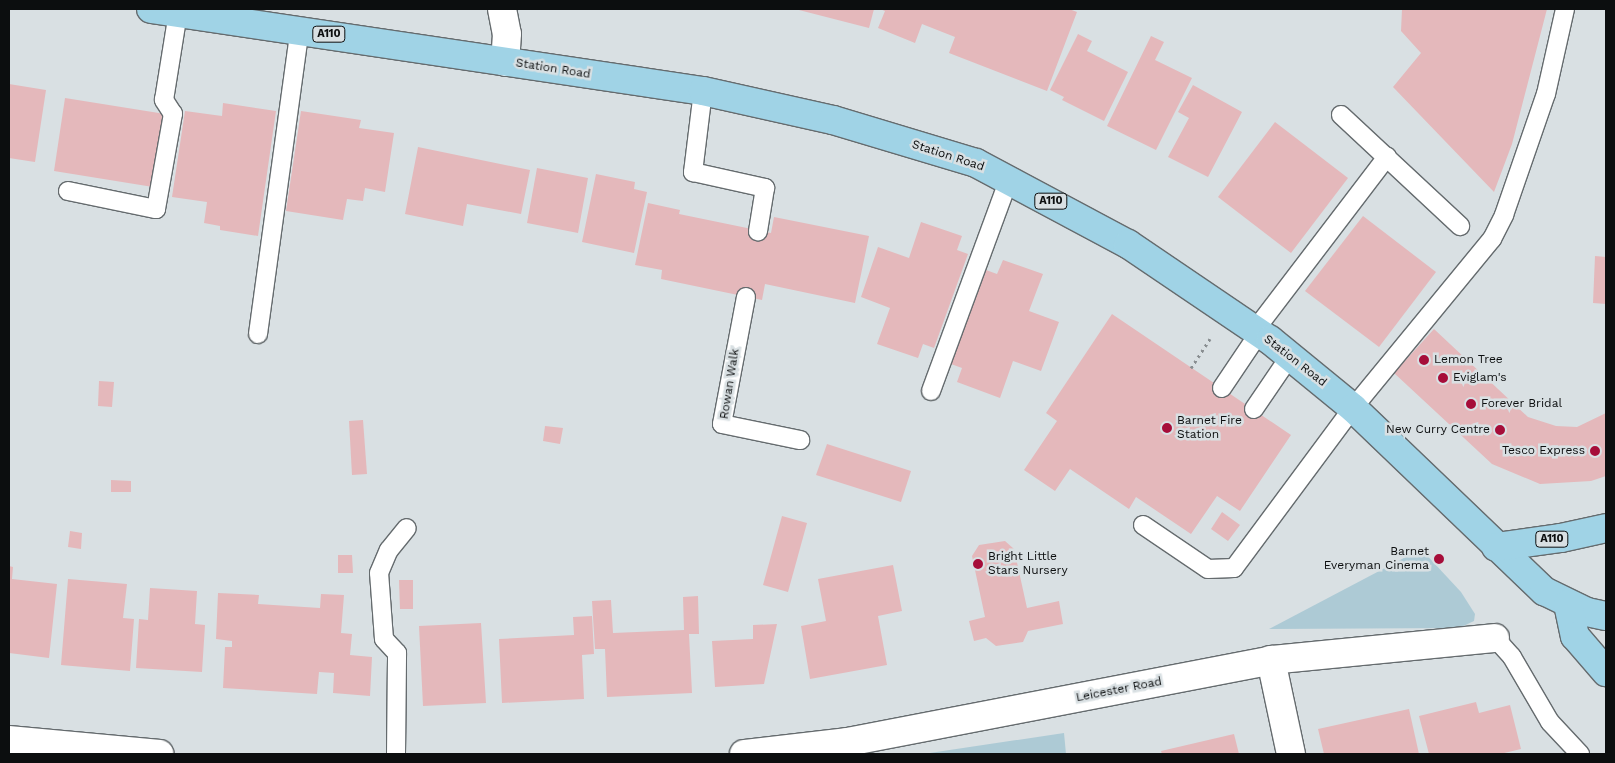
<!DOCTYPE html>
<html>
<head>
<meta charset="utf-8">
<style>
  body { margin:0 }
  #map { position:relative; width:1615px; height:763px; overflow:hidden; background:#d9e0e3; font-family:"Work Sans",sans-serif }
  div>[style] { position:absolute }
  .green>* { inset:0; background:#adcad5 }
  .building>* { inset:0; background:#e4b8bb }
  .path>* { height:3px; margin-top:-1.5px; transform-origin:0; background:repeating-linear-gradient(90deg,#898e91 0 2.5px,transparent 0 6.5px) }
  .roads { filter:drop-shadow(1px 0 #656b6e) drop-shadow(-1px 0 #656b6e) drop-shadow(0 1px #656b6e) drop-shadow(0 -1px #656b6e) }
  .service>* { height:18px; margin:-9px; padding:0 9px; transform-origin:9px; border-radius:9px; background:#fff }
  .minor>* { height:28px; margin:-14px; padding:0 14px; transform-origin:14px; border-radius:14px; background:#fff }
  .primary>* { height:28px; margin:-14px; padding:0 14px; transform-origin:14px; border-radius:14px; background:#a0d3e6 }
  .dots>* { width:14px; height:14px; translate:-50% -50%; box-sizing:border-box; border:2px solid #d9e0e3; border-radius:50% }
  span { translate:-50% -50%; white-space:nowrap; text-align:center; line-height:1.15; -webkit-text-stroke:5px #d9e0e3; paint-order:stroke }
  .shield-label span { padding:1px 4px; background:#d9e0e3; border:1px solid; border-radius:4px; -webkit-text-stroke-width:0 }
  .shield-label { font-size:11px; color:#0c0e0f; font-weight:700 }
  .street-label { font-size:12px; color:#0c0e0f }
  .poi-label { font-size:12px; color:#0c0e0f }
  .left { translate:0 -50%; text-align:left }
  .right { translate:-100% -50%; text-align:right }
  .frame { position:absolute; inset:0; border:10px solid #0c0e0f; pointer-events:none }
</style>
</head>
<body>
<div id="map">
  <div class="green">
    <div style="clip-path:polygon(1421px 549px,1461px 592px,1475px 614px,1474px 621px,1459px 628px,1269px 629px)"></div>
    <div style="clip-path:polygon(1064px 733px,1066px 754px,923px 754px)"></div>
  </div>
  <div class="building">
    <div style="clip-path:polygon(795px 9px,874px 9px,869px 28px)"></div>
    <div style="clip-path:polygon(880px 9px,1069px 9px,1077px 12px,1047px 91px,949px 53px,955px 37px,922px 24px,915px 43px,878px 28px,885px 11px)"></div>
    <div style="clip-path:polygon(1402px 9px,1547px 9px,1512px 144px,1494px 192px,1393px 87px,1421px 53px,1401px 31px)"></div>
    <div style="clip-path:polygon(1078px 34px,1092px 41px,1087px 51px,1128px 72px,1104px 121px,1062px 100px,1064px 97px,1050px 90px)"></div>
    <div style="clip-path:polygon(1151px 36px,1164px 42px,1155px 60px,1192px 78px,1156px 150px,1107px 126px)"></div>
    <div style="clip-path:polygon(9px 84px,46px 90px,35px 162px,9px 158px)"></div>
    <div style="clip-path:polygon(1193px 85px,1242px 112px,1208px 177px,1168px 157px,1189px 118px,1178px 112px)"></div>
    <div style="clip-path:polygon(65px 98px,165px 114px,153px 187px,54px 171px)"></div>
    <div style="clip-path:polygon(223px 103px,276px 111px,258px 236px,220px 230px,220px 226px,204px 223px,207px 202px,172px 197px,185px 111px,222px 116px)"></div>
    <div style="clip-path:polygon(301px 111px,361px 120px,359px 128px,394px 133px,385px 192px,365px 188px,363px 201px,347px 199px,343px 220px,286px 211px)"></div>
    <div style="clip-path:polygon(1275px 122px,1348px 178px,1291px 253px,1218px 197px)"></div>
    <div style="clip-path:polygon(418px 147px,530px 170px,521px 214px,467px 204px,463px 226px,405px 214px)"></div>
    <div style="clip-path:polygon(537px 168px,588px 178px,578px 233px,527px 223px)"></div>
    <div style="clip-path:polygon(596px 174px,635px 182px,634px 189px,647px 192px,634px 253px,582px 242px)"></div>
    <div style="clip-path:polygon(648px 203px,680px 210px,679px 214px,771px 233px,774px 217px,869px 236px,855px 303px,765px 284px,762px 300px,661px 279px,662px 270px,635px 265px)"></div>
    <div style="clip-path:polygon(1363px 216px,1436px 272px,1379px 347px,1305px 291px)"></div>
    <div style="clip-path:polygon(921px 222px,962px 236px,957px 250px,968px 254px,934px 348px,923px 344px,918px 358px,877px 344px,890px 308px,861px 297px,878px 247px,909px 258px)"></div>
    <div style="clip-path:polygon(1595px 256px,1606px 257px,1606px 304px,1593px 303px)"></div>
    <div style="clip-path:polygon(1003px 260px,1043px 274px,1029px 311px,1059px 322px,1041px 371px,1013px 361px,1000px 398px,957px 382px,962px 368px,951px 364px,986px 270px,997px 274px)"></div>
    <div style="clip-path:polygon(1112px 314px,1291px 435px,1240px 511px,1217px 496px,1191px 534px,1136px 497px,1129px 509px,1070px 469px,1055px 491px,1024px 470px,1057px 421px,1046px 413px)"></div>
    <div style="clip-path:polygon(1434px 329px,1528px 417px,1556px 426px,1577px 427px,1606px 413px,1606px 476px,1591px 481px,1540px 484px,1492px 464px,1394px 373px)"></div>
    <div style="clip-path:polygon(99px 381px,114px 382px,112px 407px,98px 406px)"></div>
    <div style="clip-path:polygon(363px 420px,367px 474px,352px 475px,349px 421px)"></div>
    <div style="clip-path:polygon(545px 426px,563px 428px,560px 444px,543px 441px)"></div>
    <div style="clip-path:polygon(827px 444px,911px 471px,901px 502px,816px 475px)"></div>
    <div style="clip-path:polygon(111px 480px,131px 481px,131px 492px,111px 492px)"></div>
    <div style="clip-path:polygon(1222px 512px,1240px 525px,1228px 541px,1211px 529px)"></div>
    <div style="clip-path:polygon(782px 516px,807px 523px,788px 592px,763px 585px)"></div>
    <div style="clip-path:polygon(70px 531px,82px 533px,81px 549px,68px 547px)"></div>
    <div style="clip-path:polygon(1005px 541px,1014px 549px,1027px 608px,1059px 601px,1063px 624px,1028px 631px,1023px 642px,996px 646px,986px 638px,974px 641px,969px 621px,985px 617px,972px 556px,979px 545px)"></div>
    <div style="clip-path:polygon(338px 555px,352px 555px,353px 573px,338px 573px)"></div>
    <div style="clip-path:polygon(893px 565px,902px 611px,878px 616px,887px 665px,810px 679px,801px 626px,826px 621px,818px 579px)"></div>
    <div style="clip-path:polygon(9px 566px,13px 567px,12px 579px,57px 584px,49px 658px,9px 653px)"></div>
    <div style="clip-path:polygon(68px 579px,127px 584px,123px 618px,134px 619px,130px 671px,61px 665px)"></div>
    <div style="clip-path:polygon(399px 580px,413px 580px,413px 609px,400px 609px)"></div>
    <div style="clip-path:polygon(150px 588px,197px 591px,195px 624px,205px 625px,202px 672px,136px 668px,139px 619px,148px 620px)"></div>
    <div style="clip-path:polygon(218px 593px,259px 595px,258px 604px,320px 608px,321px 594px,344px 595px,341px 633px,352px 634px,350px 655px,372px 657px,370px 696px,333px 693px,334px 673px,319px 672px,317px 694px,223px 688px,225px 647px,232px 647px,232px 641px,216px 639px)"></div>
    <div style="clip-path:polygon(698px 596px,699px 634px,689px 634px,692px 693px,607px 697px,605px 649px,595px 649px,592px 601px,611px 600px,613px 633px,684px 630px,683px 597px)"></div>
    <div style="clip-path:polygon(592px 616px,594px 654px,582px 655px,584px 699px,502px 703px,499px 639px,574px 635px,573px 617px)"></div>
    <div style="clip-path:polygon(481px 623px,486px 703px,423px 706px,419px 626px)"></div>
    <div style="clip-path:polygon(777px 624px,764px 684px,715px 687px,712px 641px,753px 639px,753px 625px)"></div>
    <div style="clip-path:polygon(1476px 702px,1479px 713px,1510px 705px,1521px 749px,1500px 754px,1429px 754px,1419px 716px)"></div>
    <div style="clip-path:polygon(1409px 709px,1419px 754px,1324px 754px,1318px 729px)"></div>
    <div style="clip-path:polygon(1234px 734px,1239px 754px,1162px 754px,1161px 751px)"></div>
  </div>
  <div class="path">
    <div style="left:1191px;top:368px;width:35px;rotate:-57deg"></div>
  </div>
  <div class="roads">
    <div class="service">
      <div style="left:703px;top:91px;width:82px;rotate:97deg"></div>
      <div style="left:693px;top:172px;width:74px;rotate:12.5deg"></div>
      <div style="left:765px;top:188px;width:44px;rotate:99.2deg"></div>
      <div style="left:1341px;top:115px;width:163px;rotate:43deg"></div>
      <div style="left:68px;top:191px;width:90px;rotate:11.6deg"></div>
      <div style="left:156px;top:209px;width:97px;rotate:-79.9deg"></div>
      <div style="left:173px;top:114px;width:17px;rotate:-123deg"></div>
      <div style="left:164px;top:100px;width:88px;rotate:-80.9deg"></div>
      <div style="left:746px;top:297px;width:129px;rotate:100.7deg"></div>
      <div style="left:722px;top:424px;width:80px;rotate:11.6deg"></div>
      <div style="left:1255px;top:330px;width:218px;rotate:-52.7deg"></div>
      <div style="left:258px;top:334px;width:308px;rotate:-82.2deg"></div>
      <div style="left:1222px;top:388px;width:66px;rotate:-56.1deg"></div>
      <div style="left:931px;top:391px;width:226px;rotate:-69.8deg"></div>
      <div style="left:1254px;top:409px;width:64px;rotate:-55.8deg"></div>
      <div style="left:1143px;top:525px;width:78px;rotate:34.1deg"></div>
      <div style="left:1208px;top:569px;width:26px;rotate:-2deg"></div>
      <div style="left:1234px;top:568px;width:199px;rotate:-53.4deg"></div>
      <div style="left:1353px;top:408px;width:219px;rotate:-50.6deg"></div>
      <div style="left:1492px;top:239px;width:27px;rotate:-63deg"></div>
      <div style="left:1504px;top:215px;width:128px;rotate:-70.9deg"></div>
      <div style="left:1546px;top:94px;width:87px;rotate:-77.4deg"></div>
      <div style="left:1495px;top:638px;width:25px;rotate:48deg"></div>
      <div style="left:1512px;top:657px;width:75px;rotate:59.7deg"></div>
      <div style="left:1550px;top:722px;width:44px;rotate:46.8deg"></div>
      <div style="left:396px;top:754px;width:101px;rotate:-89.4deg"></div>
      <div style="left:397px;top:653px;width:19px;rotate:-133deg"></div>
      <div style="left:384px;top:639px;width:66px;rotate:-94.3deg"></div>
      <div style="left:379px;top:573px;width:25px;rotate:-67deg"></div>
      <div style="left:389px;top:550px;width:28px;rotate:-51deg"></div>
    </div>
    <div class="minor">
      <div style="left:502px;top:9px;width:25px;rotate:79deg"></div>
      <div style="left:507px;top:34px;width:28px;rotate:94deg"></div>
      <div style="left:1271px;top:660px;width:96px;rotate:78deg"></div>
      <div style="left:9px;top:740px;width:151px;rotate:5.3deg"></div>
      <div style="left:744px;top:754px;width:104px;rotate:-6.6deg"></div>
      <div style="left:847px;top:742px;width:432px;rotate:-10.9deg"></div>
      <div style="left:1271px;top:660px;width:225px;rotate:-5.6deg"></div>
    </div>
    <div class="primary">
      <div style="left:151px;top:9px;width:558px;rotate:8.45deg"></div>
      <div style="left:703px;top:91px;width:133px;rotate:12.6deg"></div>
      <div style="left:833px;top:120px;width:149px;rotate:16.7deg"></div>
      <div style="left:976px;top:163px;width:172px;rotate:28.1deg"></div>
      <div style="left:1128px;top:244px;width:171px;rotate:34.1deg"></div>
      <div style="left:1270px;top:340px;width:107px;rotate:39.3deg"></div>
      <div style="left:1353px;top:408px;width:265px;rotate:43.8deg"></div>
      <div style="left:1544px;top:591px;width:48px;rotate:26deg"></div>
      <div style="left:1587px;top:612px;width:19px;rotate:12deg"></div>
      <div style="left:1496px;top:547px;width:66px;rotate:-7.9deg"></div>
      <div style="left:1561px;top:538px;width:46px;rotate:-12.5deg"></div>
      <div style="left:1568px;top:604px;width:33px;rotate:78deg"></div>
      <div style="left:1575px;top:636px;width:48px;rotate:49.3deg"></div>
    </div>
  </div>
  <div class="dots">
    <div style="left:1424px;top:360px;background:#a60d39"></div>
    <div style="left:1443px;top:378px;background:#a60d39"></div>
    <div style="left:1471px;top:404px;background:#a60d39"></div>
    <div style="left:1167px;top:428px;background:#a60d39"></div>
    <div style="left:1500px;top:430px;background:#a60d39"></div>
    <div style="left:1595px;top:451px;background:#a60d39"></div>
    <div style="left:1439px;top:559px;background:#a60d39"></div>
    <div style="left:978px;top:564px;background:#a60d39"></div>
  </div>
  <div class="shield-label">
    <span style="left:329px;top:34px">A110</span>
    <span style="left:1051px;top:201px">A110</span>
    <span style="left:1552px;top:539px">A110</span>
  </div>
  <div class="street-label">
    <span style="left:553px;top:69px;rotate:9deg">Station Road</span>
    <span style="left:948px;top:156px;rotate:18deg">Station Road</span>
    <span style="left:1295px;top:361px;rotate:38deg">Station Road</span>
    <span style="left:730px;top:384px;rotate:-81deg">Rowan Walk</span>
    <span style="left:1119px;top:690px;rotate:-11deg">Leicester Road</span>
  </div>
  <div class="poi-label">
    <span class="left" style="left:1434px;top:360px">Lemon Tree</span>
    <span class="left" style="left:1453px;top:378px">Eviglam's</span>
    <span class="left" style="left:1481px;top:404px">Forever Bridal</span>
    <span class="left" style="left:1177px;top:428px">Barnet Fire<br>Station</span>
    <span class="right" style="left:1490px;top:430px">New Curry Centre</span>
    <span class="right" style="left:1585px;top:451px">Tesco Express</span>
    <span class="right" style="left:1429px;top:559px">Barnet<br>Everyman Cinema</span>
    <span class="left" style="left:988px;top:564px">Bright Little<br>Stars Nursery</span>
  </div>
  <div class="frame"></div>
</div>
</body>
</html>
